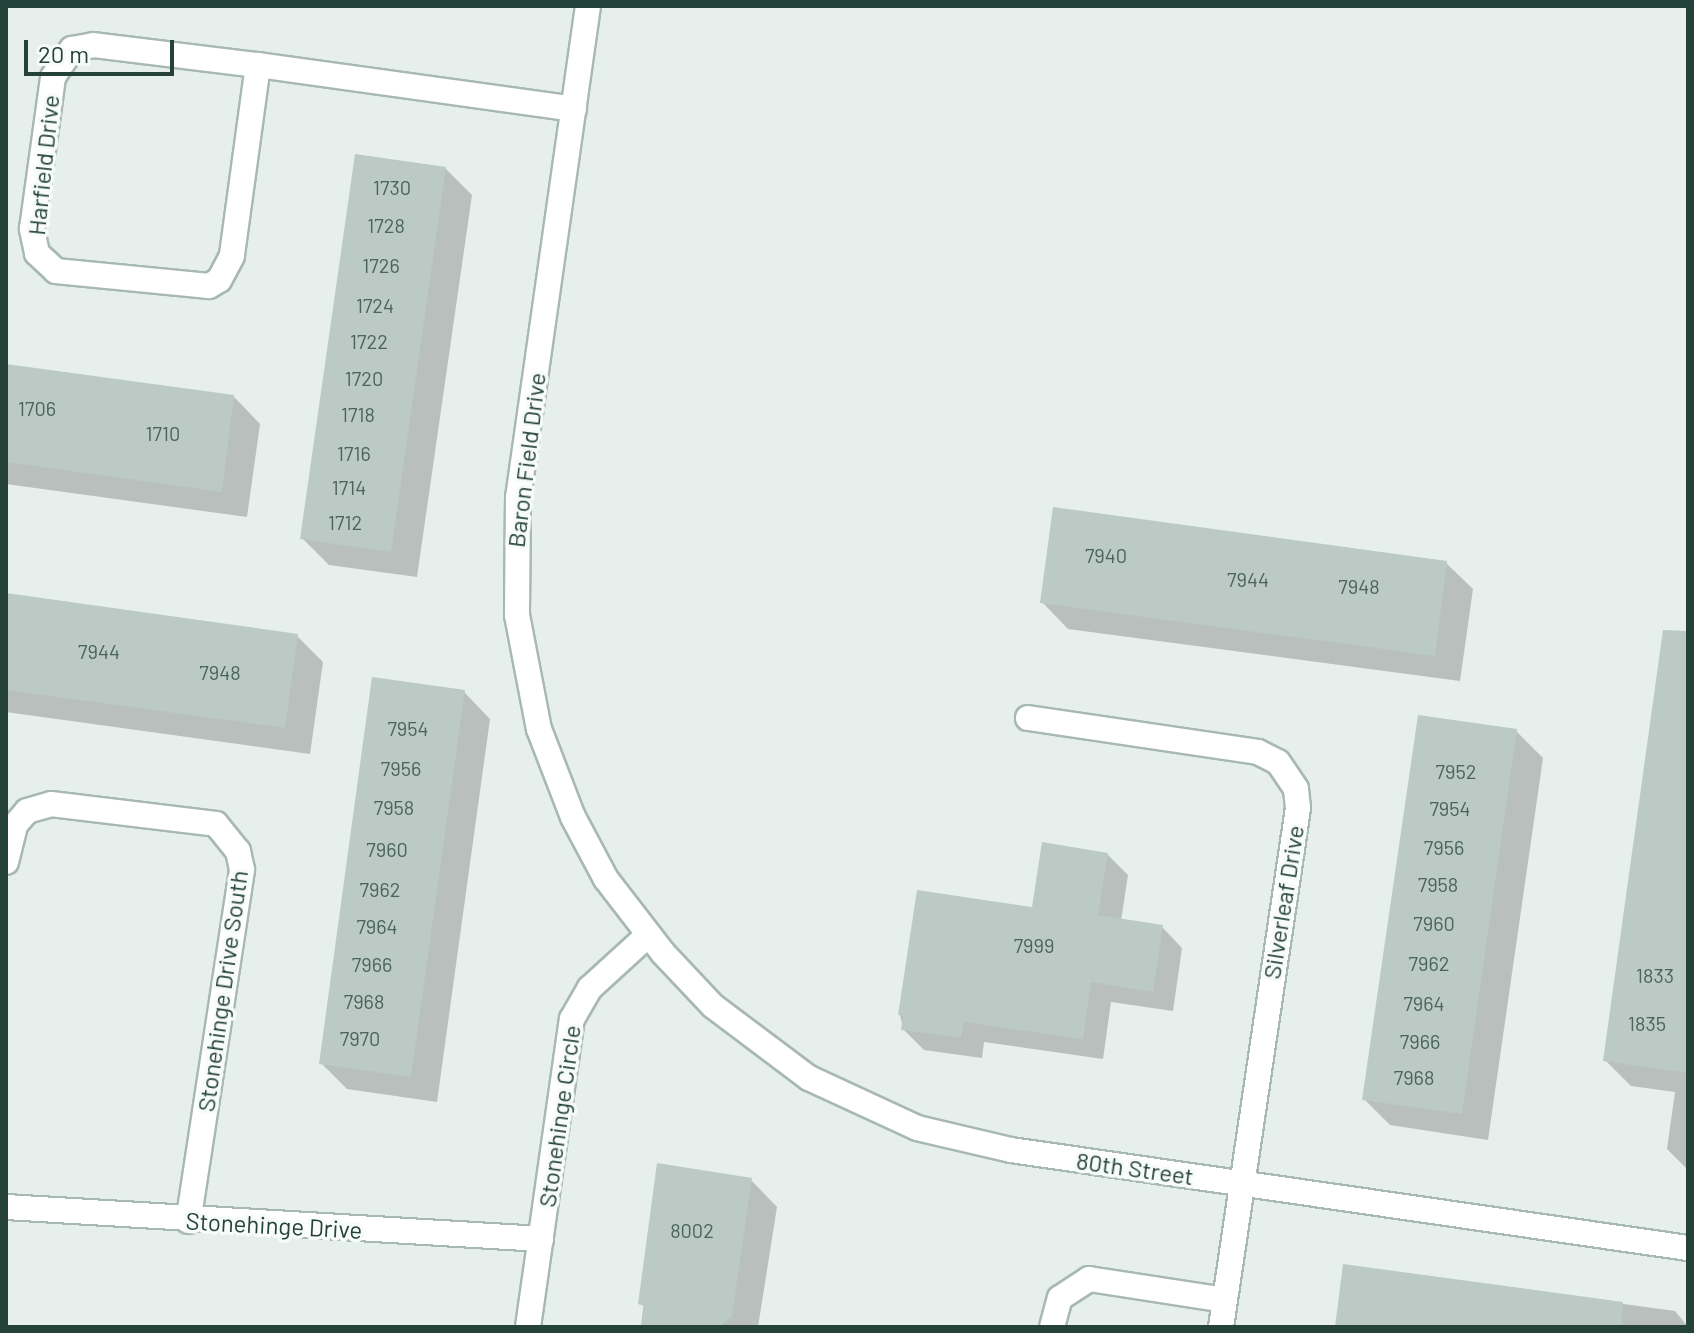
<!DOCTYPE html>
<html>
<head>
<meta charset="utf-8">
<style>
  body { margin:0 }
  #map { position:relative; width:1694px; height:1333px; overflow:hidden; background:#e6efeb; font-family:Barlow,sans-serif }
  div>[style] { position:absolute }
  .shadow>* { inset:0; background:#0003 }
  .building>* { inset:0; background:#bbcac4 }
  .roads { filter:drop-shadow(2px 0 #a8b8b2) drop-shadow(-2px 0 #a8b8b2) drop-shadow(0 2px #a8b8b2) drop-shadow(0 -2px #a8b8b2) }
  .minor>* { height:24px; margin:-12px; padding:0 12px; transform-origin:12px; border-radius:12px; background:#fff }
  span { translate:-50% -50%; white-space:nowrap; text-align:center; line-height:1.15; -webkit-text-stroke:7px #f7fbf9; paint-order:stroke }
  .number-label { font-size:20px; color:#4a645c }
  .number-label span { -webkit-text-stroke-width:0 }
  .street-label { font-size:24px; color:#24423a }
  .frame { position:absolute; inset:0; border:8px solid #24423a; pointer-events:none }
  .scale { position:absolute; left:24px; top:40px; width:150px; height:36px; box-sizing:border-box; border:4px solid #24423a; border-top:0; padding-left:10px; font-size:24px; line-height:28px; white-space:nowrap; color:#24423a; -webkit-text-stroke:6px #f7fbf9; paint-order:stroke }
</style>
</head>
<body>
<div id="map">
  <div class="shadow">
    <div style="clip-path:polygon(445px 168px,472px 195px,417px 577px,329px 565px,302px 538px)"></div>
    <div style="clip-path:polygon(6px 366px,234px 397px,260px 424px,247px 517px,6px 484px)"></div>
    <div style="clip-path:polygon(1446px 563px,1473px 589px,1460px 681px,1068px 629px,1042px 602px)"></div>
    <div style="clip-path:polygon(6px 595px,297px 636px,323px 662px,310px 754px,6px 712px)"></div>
    <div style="clip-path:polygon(1688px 669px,1688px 1170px,1667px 1149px,1675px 1092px,1631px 1086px,1605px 1060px)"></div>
    <div style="clip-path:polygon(464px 692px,490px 719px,437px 1102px,347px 1089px,321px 1063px)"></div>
    <div style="clip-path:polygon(1516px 731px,1543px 758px,1488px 1140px,1390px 1125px,1364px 1099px)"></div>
    <div style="clip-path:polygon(1107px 854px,1128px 875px,1121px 921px,1162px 927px,1182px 948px,1173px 1011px,1111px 1002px,1103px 1059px,984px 1042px,982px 1058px,924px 1050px,903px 1029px,900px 1014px)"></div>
    <div style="clip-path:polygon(659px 1166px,751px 1180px,777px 1207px,758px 1327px,641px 1327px)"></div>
    <div style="clip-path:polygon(1345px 1266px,1675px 1311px,1688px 1327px,1337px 1327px)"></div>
  </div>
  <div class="building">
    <div style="clip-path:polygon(355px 154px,446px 167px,391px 552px,300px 539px)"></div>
    <div style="clip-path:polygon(6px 364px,234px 395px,222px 492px,6px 462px)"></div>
    <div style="clip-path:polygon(1053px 507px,1447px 561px,1435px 656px,1040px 603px)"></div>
    <div style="clip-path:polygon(6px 593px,298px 634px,285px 728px,6px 690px)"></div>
    <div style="clip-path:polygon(1663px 630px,1688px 631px,1688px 1073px,1603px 1061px)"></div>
    <div style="clip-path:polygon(372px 677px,465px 690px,411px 1077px,319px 1064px)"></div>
    <div style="clip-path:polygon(1418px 715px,1517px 729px,1462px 1114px,1362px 1100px)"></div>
    <div style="clip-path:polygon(1042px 842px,1108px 853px,1098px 915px,1163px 925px,1153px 992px,1091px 982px,1083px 1039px,964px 1022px,961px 1038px,901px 1030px,903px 1016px,898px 1015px,917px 890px,1032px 907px)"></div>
    <div style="clip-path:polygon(657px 1163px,752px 1178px,732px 1316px,719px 1327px,642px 1327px,644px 1306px,638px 1304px)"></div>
    <div style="clip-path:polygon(1343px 1264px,1623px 1302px,1621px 1327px,1335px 1327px)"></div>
  </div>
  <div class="roads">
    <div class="minor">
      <div style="left:588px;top:6px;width:496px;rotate:98.1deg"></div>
      <div style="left:518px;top:497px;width:118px;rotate:90.5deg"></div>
      <div style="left:517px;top:615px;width:116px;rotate:79.1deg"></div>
      <div style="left:539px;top:729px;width:94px;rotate:68.9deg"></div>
      <div style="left:573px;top:817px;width:70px;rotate:62deg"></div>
      <div style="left:606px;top:879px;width:93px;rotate:52.4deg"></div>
      <div style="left:663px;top:953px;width:73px;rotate:46.7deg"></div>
      <div style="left:713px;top:1006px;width:120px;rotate:36.9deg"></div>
      <div style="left:809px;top:1078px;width:119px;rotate:24.8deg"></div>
      <div style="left:917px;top:1128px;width:97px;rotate:13.2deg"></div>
      <div style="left:1011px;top:1150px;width:684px;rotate:8.24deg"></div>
      <div style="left:94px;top:45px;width:165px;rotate:7deg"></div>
      <div style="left:258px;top:65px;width:193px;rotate:97.8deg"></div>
      <div style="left:232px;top:256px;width:27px;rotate:118deg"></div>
      <div style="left:219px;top:280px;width:12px;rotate:149deg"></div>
      <div style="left:209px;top:286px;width:154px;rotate:-174.4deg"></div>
      <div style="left:56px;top:271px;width:26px;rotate:-137deg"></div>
      <div style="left:37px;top:253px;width:25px;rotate:-102deg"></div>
      <div style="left:32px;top:229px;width:153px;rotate:-82.1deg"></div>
      <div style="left:53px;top:77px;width:34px;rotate:-56deg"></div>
      <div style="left:72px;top:49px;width:22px;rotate:-10deg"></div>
      <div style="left:258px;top:65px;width:319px;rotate:7.9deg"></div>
      <div style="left:1028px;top:718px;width:232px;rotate:8.4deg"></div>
      <div style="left:1258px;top:752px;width:22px;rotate:27deg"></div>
      <div style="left:1278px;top:762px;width:32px;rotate:56deg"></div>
      <div style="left:1296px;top:789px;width:19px;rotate:84deg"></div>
      <div style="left:1298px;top:808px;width:525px;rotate:98.44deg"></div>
      <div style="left:6px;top:862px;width:38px;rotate:-76deg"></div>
      <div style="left:15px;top:825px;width:18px;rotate:-49deg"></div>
      <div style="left:27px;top:811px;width:25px;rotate:-16deg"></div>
      <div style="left:51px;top:804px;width:166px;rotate:6.9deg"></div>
      <div style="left:216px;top:824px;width:35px;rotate:51deg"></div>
      <div style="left:238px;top:851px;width:19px;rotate:78deg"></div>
      <div style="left:242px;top:870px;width:355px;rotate:98.7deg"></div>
      <div style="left:6px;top:1207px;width:536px;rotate:3.42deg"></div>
      <div style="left:528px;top:1327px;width:311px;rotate:-81.9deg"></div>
      <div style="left:572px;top:1019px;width:36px;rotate:-60deg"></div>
      <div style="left:590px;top:988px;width:79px;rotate:-42.4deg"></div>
      <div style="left:1052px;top:1327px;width:30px;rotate:-75deg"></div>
      <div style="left:1060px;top:1298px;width:35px;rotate:-33deg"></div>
      <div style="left:1089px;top:1279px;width:137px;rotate:8.8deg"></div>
    </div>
  </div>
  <div class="number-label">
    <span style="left:392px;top:187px">1730</span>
    <span style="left:386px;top:225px">1728</span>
    <span style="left:381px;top:265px">1726</span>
    <span style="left:375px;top:305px">1724</span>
    <span style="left:369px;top:341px">1722</span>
    <span style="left:364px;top:378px">1720</span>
    <span style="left:37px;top:408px">1706</span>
    <span style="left:358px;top:414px">1718</span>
    <span style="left:163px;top:433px">1710</span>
    <span style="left:354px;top:453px">1716</span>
    <span style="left:349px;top:487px">1714</span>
    <span style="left:345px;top:522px">1712</span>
    <span style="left:1106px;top:555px">7940</span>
    <span style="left:1248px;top:579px">7944</span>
    <span style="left:1359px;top:586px">7948</span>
    <span style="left:99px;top:651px">7944</span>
    <span style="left:220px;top:672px">7948</span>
    <span style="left:408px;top:728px">7954</span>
    <span style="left:401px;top:768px">7956</span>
    <span style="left:1456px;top:771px">7952</span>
    <span style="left:394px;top:807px">7958</span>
    <span style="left:1450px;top:808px">7954</span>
    <span style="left:1444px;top:847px">7956</span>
    <span style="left:387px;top:849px">7960</span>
    <span style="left:1438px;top:884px">7958</span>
    <span style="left:380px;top:889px">7962</span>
    <span style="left:1434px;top:923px">7960</span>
    <span style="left:377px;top:926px">7964</span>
    <span style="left:1034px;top:945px">7999</span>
    <span style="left:1429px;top:963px">7962</span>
    <span style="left:372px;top:964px">7966</span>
    <span style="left:1655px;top:975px">1833</span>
    <span style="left:364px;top:1001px">7968</span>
    <span style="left:1424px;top:1003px">7964</span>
    <span style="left:1647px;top:1023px">1835</span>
    <span style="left:360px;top:1038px">7970</span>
    <span style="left:1420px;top:1041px">7966</span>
    <span style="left:1414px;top:1077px">7968</span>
    <span style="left:692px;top:1230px">8002</span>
  </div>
  <div class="street-label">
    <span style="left:43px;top:165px;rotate:-84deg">Harfield Drive</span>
    <span style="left:526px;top:460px;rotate:-83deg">Baron Field Drive</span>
    <span style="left:1283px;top:902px;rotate:-81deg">Silverleaf Drive</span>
    <span style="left:222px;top:991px;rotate:-82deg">Stonehinge Drive South</span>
    <span style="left:559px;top:1116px;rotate:-82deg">Stonehinge Circle</span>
    <span style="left:1135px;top:1168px;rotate:8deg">80th Street</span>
    <span style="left:274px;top:1225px;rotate:3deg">Stonehinge Drive</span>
  </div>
  <div class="frame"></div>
  <div class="scale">20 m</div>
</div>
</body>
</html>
